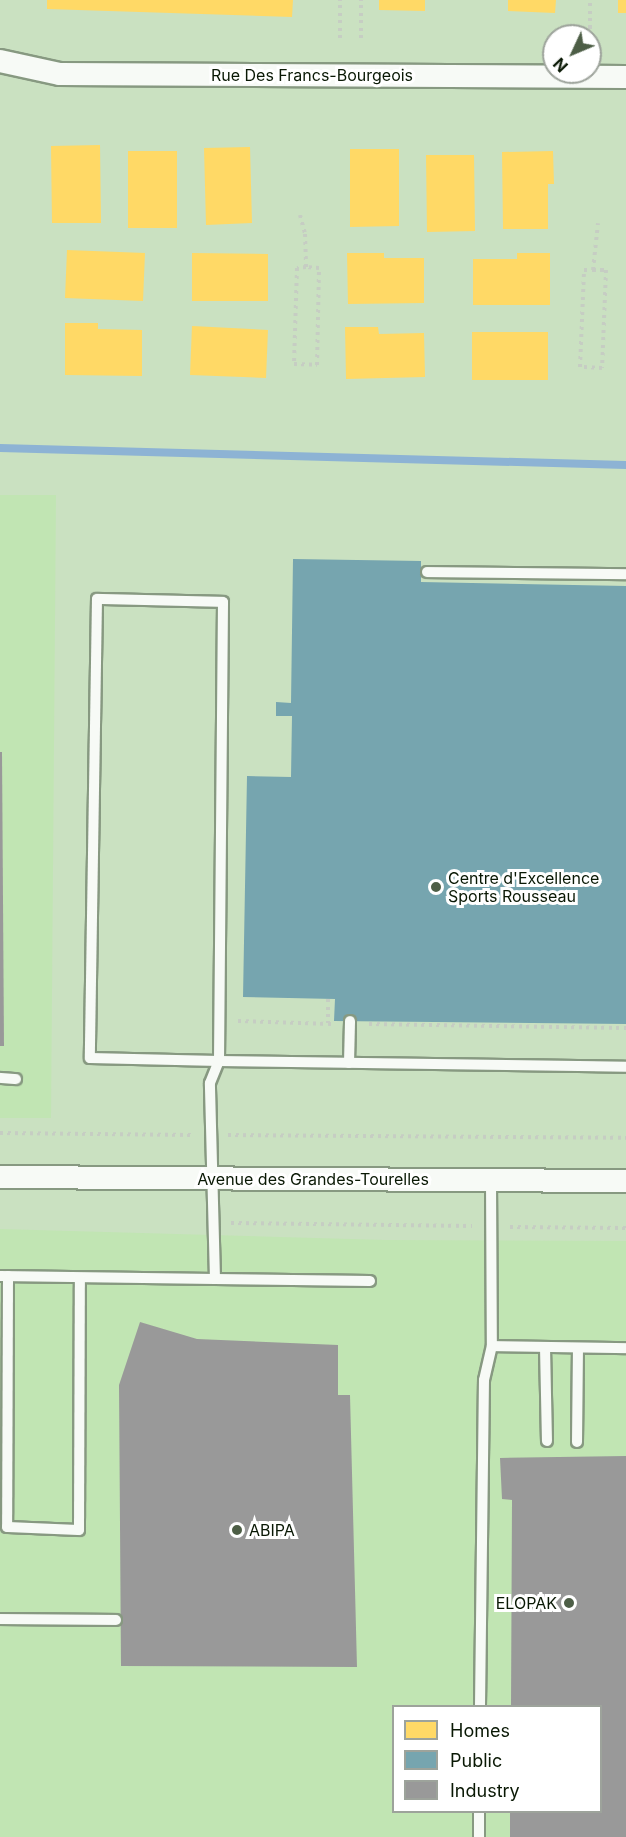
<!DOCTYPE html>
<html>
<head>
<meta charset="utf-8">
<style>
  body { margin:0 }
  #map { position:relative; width:626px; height:1837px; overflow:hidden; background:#cae1c1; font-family:Inter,sans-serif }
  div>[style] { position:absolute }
  .built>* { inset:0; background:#c1e5b3 }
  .homes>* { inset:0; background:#ffd966 }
  .public>* { inset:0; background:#76a5af }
  .industry>* { inset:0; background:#999 }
  .stream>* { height:8px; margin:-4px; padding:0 4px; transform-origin:4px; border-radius:4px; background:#8db3d4 }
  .path>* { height:4px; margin-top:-2px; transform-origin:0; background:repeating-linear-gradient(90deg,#c6cdc3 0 3px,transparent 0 7.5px) }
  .roads { filter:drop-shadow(2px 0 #879981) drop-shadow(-2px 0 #879981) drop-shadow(0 2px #879981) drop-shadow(0 -2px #879981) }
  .service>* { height:10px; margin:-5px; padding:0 5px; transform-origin:5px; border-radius:5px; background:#f7faf6 }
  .minor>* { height:22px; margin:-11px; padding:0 11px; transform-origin:11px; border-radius:11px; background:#f7faf6 }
  .dots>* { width:16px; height:16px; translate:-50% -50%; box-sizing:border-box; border:3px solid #fff; border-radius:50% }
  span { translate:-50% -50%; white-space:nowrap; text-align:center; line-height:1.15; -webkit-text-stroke:6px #fff; paint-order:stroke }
  .street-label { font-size:16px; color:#091804 }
  .poi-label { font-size:16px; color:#091804 }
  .left { translate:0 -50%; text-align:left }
  .right { translate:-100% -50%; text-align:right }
  .legend { position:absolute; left:392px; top:1705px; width:210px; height:108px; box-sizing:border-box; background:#fff; border:2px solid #9da39b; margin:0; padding:8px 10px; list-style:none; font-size:18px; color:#091804 }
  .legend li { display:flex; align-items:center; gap:12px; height:30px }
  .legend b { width:30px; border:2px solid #9da39b }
  .north { position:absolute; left:542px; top:24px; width:60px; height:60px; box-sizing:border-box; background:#fff; border:2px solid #9da39b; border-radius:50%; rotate:226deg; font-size:16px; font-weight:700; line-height:24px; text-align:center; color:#091804 }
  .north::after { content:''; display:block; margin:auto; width:21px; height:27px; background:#4d5e46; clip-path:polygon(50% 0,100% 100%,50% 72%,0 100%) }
</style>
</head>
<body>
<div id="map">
  <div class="built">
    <div style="clip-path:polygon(0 495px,56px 495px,51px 1118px,0 1118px)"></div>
    <div style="clip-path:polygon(evenodd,0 1229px,386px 1240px,626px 1241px,626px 1837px,0 1837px,0 1229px,394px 1706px,600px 1706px,600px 1812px,394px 1812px,394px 1706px)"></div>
  </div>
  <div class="homes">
    <div style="clip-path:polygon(47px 0,293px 0,292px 17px,47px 9px)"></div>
    <div style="clip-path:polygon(379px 0,425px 0,425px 11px,379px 10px)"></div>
    <div style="clip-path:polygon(508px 0,556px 0,555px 13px,508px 11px)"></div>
    <div style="clip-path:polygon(618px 0,626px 0,626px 13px,618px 13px)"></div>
    <div style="clip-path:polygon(100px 145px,101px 223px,52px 223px,51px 146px)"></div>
    <div style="clip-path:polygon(250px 147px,252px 223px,206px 225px,204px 148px)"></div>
    <div style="clip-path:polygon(350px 149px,399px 149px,399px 226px,350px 227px)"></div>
    <div style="clip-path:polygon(128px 151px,177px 151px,177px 228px,128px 228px)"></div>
    <div style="clip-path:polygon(553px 151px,554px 184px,548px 184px,548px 229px,503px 229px,502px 152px)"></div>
    <div style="clip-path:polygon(426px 155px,474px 155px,475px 231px,427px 232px)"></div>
    <div style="clip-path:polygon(67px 250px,145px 253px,143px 301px,65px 298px)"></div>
    <div style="clip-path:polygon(192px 253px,268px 254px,268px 301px,192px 301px)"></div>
    <div style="clip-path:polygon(347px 253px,384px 253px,384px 258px,424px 258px,424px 303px,348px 304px)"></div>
    <div style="clip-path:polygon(517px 253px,550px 253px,550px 305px,473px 305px,473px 259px,517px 259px)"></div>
    <div style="clip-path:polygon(65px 323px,98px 323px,98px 329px,142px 330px,142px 376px,65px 375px)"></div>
    <div style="clip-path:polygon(192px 326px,268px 330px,266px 378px,190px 375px)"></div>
    <div style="clip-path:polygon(345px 327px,378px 327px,379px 334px,424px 333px,425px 377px,346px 379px)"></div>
    <div style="clip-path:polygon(472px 332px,548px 332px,548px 380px,472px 380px)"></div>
  </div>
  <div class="public">
    <div style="clip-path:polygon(293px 559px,421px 561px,421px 582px,626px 586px,626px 1024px,334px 1021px,335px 999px,243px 997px,247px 776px,291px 777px,292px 716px,276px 716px,276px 702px,291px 703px)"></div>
  </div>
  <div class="industry">
    <div style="clip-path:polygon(0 752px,2px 752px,4px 1046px,0 1046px)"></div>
    <div style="clip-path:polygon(140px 1322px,197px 1339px,338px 1345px,338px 1395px,350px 1395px,357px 1667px,121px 1666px,119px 1385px)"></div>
    <div style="clip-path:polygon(626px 1456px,626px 1837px,510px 1837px,510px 1812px,600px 1812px,600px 1706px,511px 1706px,512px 1500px,502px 1499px,500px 1458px)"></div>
  </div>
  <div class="stream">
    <div style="left:0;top:448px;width:626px;rotate:1.56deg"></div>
  </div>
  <div class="path">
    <div style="left:590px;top:36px;width:36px;rotate:-90deg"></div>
    <div style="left:340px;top:38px;width:38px;rotate:-90deg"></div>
    <div style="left:361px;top:38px;width:38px;rotate:-90deg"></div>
    <div style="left:300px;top:215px;width:20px;rotate:75deg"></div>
    <div style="left:305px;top:234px;width:33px;rotate:88deg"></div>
    <div style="left:306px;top:267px;width:9px;rotate:174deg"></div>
    <div style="left:297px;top:268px;width:96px;rotate:91.8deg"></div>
    <div style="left:294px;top:364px;width:23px;rotate:2deg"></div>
    <div style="left:317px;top:365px;width:97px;rotate:-88.8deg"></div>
    <div style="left:319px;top:268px;width:13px;rotate:-176deg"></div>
    <div style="left:593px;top:270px;width:13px"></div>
    <div style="left:606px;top:270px;width:98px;rotate:92.3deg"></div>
    <div style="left:602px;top:368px;width:22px;rotate:-177deg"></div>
    <div style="left:580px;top:367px;width:97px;rotate:-87.6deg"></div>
    <div style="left:584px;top:270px;width:9px"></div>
    <div style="left:593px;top:270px;width:47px;rotate:-83.9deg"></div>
    <div style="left:328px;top:999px;width:24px;rotate:90deg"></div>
    <div style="left:238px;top:1021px;width:93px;rotate:1.8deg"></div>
    <div style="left:369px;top:1024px;width:257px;rotate:0.9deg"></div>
    <div style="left:0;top:1133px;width:193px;rotate:0.6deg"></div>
    <div style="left:228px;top:1135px;width:398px;rotate:0.4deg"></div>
    <div style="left:231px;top:1223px;width:241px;rotate:0.7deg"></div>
    <div style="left:510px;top:1227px;width:116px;rotate:0.5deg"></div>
  </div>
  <div class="roads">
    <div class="service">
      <div style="left:427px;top:572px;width:199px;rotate:0.6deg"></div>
      <div style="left:349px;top:1063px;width:42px;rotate:-88.6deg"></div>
      <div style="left:0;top:1078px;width:16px;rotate:4deg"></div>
      <div style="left:491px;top:1180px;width:166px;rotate:89.7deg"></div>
      <div style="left:492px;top:1346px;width:134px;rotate:0.9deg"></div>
      <div style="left:0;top:1276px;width:215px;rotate:0.8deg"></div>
      <div style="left:8px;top:1276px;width:251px;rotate:90.2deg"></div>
      <div style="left:7px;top:1527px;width:72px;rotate:2.4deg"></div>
      <div style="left:79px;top:1530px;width:252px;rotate:-89.8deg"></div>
      <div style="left:370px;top:1281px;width:155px;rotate:-179.3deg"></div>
      <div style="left:215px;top:1279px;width:196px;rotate:-91.5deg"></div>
      <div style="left:210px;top:1083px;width:24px;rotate:-68deg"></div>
      <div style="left:219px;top:1061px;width:459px;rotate:-89.5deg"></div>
      <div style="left:223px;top:602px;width:126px;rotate:-178.6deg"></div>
      <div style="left:97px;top:599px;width:459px;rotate:90.9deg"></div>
      <div style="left:90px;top:1058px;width:129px;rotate:1.3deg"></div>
      <div style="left:219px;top:1061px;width:407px;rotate:0.8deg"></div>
      <div style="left:545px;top:1347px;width:94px;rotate:88.8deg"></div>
      <div style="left:577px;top:1442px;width:94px;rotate:-89.4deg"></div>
      <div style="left:0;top:1619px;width:116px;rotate:0.5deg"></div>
      <div style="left:480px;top:1706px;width:326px;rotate:-89.3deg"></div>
      <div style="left:484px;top:1380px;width:35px;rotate:-77deg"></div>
      <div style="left:479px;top:1837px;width:25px;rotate:-90deg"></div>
    </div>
    <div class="minor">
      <div style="left:0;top:61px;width:61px;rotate:12.2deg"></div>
      <div style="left:60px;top:74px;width:566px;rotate:0.3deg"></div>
      <div style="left:0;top:1177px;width:626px;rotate:0.37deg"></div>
    </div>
  </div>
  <div class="dots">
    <div style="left:436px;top:887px;background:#4d5e46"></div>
    <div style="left:237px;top:1530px;background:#4d5e46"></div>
    <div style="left:569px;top:1603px;background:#4d5e46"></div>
  </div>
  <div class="street-label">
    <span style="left:312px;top:75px">Rue Des Francs-Bourgeois</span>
    <span style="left:313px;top:1179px">Avenue des Grandes-Tourelles</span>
  </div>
  <div class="poi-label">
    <span class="left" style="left:448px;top:887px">Centre d'Excellence<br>Sports Rousseau</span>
    <span class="left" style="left:249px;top:1530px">ABIPA</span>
    <span class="right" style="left:557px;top:1603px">ELOPAK</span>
  </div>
  <ul class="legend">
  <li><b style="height:16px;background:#ffd966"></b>Homes</li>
  <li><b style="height:16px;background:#76a5af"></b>Public</li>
  <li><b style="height:16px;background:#999"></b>Industry</li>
  </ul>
  <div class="north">N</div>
</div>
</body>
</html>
